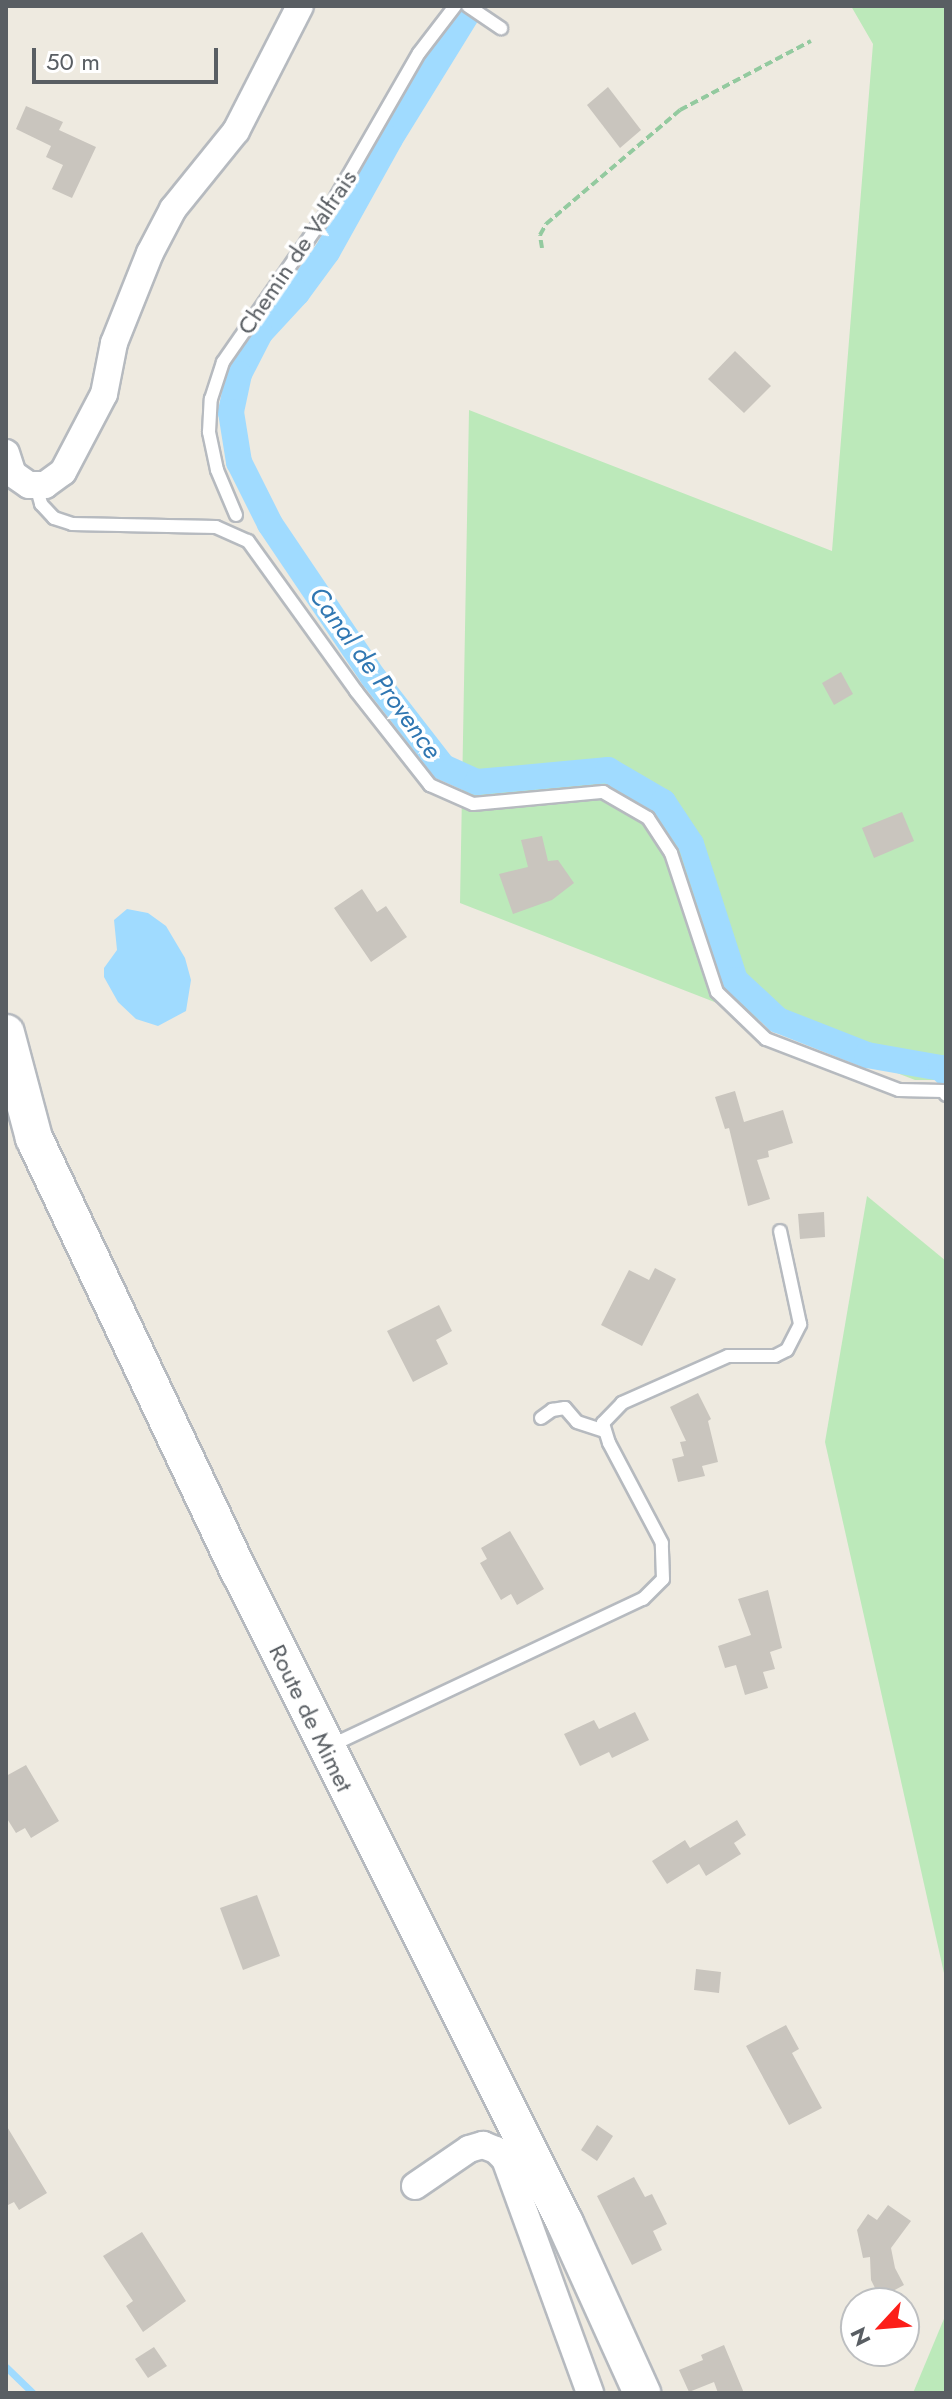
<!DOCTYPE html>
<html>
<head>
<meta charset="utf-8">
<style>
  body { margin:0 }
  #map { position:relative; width:952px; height:2399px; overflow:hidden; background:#eeeae0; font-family:Jost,sans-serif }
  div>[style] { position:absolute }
  .green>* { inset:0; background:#bce9ba }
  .water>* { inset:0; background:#a0dbff }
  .stream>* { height:7px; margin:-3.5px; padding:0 3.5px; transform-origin:3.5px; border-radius:3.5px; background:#a0dbff }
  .canal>* { height:26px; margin:-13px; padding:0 13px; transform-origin:13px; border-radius:13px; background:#a0dbff }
  .building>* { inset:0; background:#c9c5be }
  .path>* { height:4px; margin-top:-2px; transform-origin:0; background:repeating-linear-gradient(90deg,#93ca9f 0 8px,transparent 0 12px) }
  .roads { filter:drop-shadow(2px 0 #b6babf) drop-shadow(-2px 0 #b6babf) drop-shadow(0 2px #b6babf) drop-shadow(0 -2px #b6babf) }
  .lane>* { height:12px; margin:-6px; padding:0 6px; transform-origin:6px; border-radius:6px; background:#fff }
  .street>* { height:26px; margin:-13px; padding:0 13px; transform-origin:13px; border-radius:13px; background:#fff }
  .secondary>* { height:36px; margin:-18px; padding:0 18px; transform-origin:18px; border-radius:18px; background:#fff }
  span { translate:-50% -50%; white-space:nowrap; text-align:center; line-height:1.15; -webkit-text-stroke:7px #fff; paint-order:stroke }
  .street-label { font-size:24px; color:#595e63 }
  .water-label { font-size:26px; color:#3077b2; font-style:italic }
  .frame { position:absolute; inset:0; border:8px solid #595e63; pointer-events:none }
  .north { position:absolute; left:840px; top:2287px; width:80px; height:80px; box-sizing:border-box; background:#fff; border:2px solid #bdbfc1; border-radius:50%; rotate:244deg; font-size:22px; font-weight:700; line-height:32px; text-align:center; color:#595e63 }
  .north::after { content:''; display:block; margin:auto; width:28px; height:36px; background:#fc1e19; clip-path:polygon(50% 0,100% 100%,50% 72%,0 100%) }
  .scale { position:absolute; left:32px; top:48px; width:186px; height:36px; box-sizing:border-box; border:4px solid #595e63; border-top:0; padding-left:10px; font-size:24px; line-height:28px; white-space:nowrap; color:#595e63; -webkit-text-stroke:6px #fff; paint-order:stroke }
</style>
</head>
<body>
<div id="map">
  <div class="green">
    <div style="clip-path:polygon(851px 6px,946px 6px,946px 1080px,915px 1080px,460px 903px,469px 410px,832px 551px,873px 44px)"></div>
    <div style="clip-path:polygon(867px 1196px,946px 1261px,946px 1982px,825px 1442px)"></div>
    <div style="clip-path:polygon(946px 2314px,946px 2393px,913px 2393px)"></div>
  </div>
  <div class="water">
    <div style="clip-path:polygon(127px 909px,148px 913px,166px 926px,185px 958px,191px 980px,186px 1011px,158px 1026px,136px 1019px,118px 1002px,104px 977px,104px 968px,117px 950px,114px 920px)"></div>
  </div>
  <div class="stream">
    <div style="left:6px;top:2367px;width:37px;rotate:44deg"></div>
  </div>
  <div class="canal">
    <div style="left:472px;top:6px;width:156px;rotate:121.7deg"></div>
    <div style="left:390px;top:139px;width:129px;rotate:119.1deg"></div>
    <div style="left:327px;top:252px;width:51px;rotate:126.2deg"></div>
    <div style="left:297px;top:293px;width:54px;rotate:132.8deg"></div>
    <div style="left:260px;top:333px;width:46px;rotate:117.1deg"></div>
    <div style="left:239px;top:374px;width:39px;rotate:102deg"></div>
    <div style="left:231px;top:412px;width:51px;rotate:80.9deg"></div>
    <div style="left:239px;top:462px;width:69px;rotate:63.4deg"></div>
    <div style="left:270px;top:524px;width:186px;rotate:56deg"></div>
    <div style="left:374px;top:678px;width:113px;rotate:52.2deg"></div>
    <div style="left:443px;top:767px;width:37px;rotate:24deg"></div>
    <div style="left:477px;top:782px;width:132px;rotate:-5.2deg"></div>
    <div style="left:608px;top:770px;width:64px;rotate:30.2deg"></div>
    <div style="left:663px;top:802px;width:50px;rotate:56.3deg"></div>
    <div style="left:691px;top:844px;width:143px;rotate:72.1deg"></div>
    <div style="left:735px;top:980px;width:59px;rotate:42.9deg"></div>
    <div style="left:778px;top:1020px;width:96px;rotate:21.5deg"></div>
    <div style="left:867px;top:1055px;width:75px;rotate:10deg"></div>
    <div style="left:941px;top:1068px;width:7px;rotate:45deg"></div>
  </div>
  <div class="building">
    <div style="clip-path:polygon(608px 87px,641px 130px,620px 148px,587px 105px)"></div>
    <div style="clip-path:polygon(26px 106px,63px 122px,59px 130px,96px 147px,72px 198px,52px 189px,63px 165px,46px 157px,51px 146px,16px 129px)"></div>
    <div style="clip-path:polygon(735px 351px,771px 386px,744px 413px,708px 379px)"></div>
    <div style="clip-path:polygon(841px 672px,853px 694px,834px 705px,822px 683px)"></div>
    <div style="clip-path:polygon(902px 812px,914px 841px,874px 858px,862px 828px)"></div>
    <div style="clip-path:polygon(542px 836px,548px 861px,558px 860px,574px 883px,552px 900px,513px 914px,499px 874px,528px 867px,521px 840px)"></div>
    <div style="clip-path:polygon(362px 889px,377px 912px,386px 906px,407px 937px,371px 962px,334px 908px)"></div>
    <div style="clip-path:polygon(735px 1091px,744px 1122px,783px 1110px,793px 1143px,768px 1151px,769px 1157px,757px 1160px,770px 1199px,748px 1206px,729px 1128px,725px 1129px,715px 1097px)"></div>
    <div style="clip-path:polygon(824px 1212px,825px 1237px,800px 1239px,798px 1214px)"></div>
    <div style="clip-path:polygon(655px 1268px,676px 1279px,642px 1346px,601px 1325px,629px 1270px,649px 1280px)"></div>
    <div style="clip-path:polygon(439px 1305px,452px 1331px,436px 1340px,448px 1364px,413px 1382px,387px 1331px)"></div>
    <div style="clip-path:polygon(698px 1393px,711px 1419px,708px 1421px,718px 1462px,702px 1466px,705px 1476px,678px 1482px,672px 1459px,684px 1456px,680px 1442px,686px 1441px,670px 1407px)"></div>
    <div style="clip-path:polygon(510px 1531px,544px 1589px,517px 1605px,511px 1594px,501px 1600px,480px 1563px,487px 1559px,481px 1548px)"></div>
    <div style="clip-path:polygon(768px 1590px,782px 1648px,770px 1652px,775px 1669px,763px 1672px,768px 1688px,745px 1695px,736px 1665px,725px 1668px,718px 1646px,751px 1635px,738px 1599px)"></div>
    <div style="clip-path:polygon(635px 1712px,649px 1740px,612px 1758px,609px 1752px,580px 1766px,564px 1734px,594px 1720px,599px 1729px)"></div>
    <div style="clip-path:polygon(26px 1765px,59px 1821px,31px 1838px,25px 1828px,16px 1833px,6px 1817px,6px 1776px)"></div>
    <div style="clip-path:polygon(737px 1820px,746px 1835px,734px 1843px,741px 1854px,706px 1876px,699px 1864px,667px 1884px,652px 1861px,685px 1840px,690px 1848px)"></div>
    <div style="clip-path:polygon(257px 1895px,280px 1956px,243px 1970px,220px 1908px)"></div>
    <div style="clip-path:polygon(696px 1969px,721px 1972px,719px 1993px,694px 1990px)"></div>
    <div style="clip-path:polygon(786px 2025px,799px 2049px,792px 2053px,822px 2108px,789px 2125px,746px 2046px)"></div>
    <div style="clip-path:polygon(6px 2125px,47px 2193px,19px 2210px,14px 2202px,6px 2206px)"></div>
    <div style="clip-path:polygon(597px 2125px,613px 2136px,597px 2161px,581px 2150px)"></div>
    <div style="clip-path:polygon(634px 2177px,645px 2197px,652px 2194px,667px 2224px,653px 2231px,662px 2250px,632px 2265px,597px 2196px)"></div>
    <div style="clip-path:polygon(888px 2205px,911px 2221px,891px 2248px,895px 2268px,904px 2285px,880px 2298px,871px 2280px,870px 2257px,863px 2258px,857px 2230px,868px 2214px,877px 2220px)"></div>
    <div style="clip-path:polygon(142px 2232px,186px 2301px,143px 2332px,126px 2306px,133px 2301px,103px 2256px)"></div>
    <div style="clip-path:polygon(724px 2345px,744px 2393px,718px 2393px,714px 2382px,689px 2392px,679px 2370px,703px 2360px,701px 2355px)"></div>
    <div style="clip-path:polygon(154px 2347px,167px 2366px,148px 2378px,135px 2359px)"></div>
  </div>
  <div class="path">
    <div style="left:542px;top:248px;width:13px;rotate:-99deg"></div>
    <div style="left:540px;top:235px;width:13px;rotate:-61deg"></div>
    <div style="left:546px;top:224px;width:176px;rotate:-40.4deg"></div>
    <div style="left:680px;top:110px;width:148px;rotate:-27.8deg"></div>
  </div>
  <div class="roads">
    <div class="lane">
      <div style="left:468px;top:6px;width:40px;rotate:34deg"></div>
      <div style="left:36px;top:486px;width:19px;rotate:74deg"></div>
      <div style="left:41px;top:504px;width:19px;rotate:47deg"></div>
      <div style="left:54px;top:518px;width:19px;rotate:18deg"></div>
      <div style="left:72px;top:524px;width:144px;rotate:1.2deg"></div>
      <div style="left:216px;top:527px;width:35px;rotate:24deg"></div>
      <div style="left:248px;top:541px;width:185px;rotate:54.2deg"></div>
      <div style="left:356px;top:691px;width:120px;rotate:51.8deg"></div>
      <div style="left:430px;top:785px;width:47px;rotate:23.8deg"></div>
      <div style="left:473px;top:804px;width:131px;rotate:-5.3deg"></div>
      <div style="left:603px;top:792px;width:52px;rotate:30deg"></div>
      <div style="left:648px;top:818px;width:42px;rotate:56.7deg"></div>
      <div style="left:671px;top:853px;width:146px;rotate:71.7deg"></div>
      <div style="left:717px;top:992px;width:68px;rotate:43.8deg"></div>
      <div style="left:766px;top:1039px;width:142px;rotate:21deg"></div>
      <div style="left:899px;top:1090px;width:44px;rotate:1.3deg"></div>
      <div style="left:943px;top:1091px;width:5px;rotate:53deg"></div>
      <div style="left:236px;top:515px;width:49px;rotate:-112.9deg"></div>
      <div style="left:217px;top:470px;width:39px;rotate:-102deg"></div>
      <div style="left:209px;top:432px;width:33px;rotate:-87deg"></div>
      <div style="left:211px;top:399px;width:39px;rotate:-72deg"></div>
      <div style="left:223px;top:362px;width:184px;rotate:-55.2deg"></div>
      <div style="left:328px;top:211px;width:182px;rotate:-60.1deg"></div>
      <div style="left:419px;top:53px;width:59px;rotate:-52.5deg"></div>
      <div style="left:541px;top:1418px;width:14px;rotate:-36deg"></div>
      <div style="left:552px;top:1410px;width:13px;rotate:-9deg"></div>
      <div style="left:565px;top:1408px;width:18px;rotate:49deg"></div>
      <div style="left:577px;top:1422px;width:29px;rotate:18deg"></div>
      <div style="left:330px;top:1746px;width:346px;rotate:-25.2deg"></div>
      <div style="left:643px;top:1599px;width:28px;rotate:-45deg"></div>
      <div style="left:663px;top:1579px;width:36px;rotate:-92deg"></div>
      <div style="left:662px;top:1543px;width:113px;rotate:-117.9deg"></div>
      <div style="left:609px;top:1443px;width:21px;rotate:-107deg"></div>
      <div style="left:603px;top:1423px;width:28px;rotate:-46deg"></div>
      <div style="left:622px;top:1403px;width:116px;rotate:-23.9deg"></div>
      <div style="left:728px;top:1356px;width:47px"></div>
      <div style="left:775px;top:1356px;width:13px;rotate:-27deg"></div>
      <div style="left:787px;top:1350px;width:29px;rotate:-63deg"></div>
      <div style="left:800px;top:1324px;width:95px;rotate:-102.1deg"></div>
    </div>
    <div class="street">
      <div style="left:6px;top:453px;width:22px;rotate:72deg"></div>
      <div style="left:13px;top:474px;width:19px;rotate:35deg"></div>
      <div style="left:29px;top:485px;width:16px"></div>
      <div style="left:45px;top:485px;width:22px;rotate:-36deg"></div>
      <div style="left:63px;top:472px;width:88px;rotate:-62.3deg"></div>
      <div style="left:104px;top:394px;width:52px;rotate:-78.9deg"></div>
      <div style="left:114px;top:343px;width:97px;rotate:-68.2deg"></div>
      <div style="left:150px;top:253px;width:50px;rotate:-62.4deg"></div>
      <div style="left:173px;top:209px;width:100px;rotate:-51.1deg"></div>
      <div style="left:236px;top:131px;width:140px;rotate:-62.9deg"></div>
      <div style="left:415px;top:2186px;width:65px;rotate:-34.4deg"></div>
      <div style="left:469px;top:2149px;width:15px;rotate:-16deg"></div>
      <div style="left:483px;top:2145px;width:14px;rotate:21deg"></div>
      <div style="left:496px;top:2150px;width:13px;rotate:45deg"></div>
      <div style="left:505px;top:2159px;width:249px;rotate:70deg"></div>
    </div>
    <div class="secondary">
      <div style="left:6px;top:1033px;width:109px;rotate:75.1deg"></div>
      <div style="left:34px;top:1138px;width:481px;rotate:64.7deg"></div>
      <div style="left:240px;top:1573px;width:727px;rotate:63.43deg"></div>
      <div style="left:565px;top:2223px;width:187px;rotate:65.6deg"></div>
    </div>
  </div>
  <div class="street-label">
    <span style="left:297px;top:252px;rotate:-56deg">Chemin de Valfrais</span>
    <span style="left:311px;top:1718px;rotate:64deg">Route de Mimet</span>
  </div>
  <div class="water-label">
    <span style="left:375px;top:673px;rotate:54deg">Canal de Provence</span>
  </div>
  <div class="frame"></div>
  <div class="north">N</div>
  <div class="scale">50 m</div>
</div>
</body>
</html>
